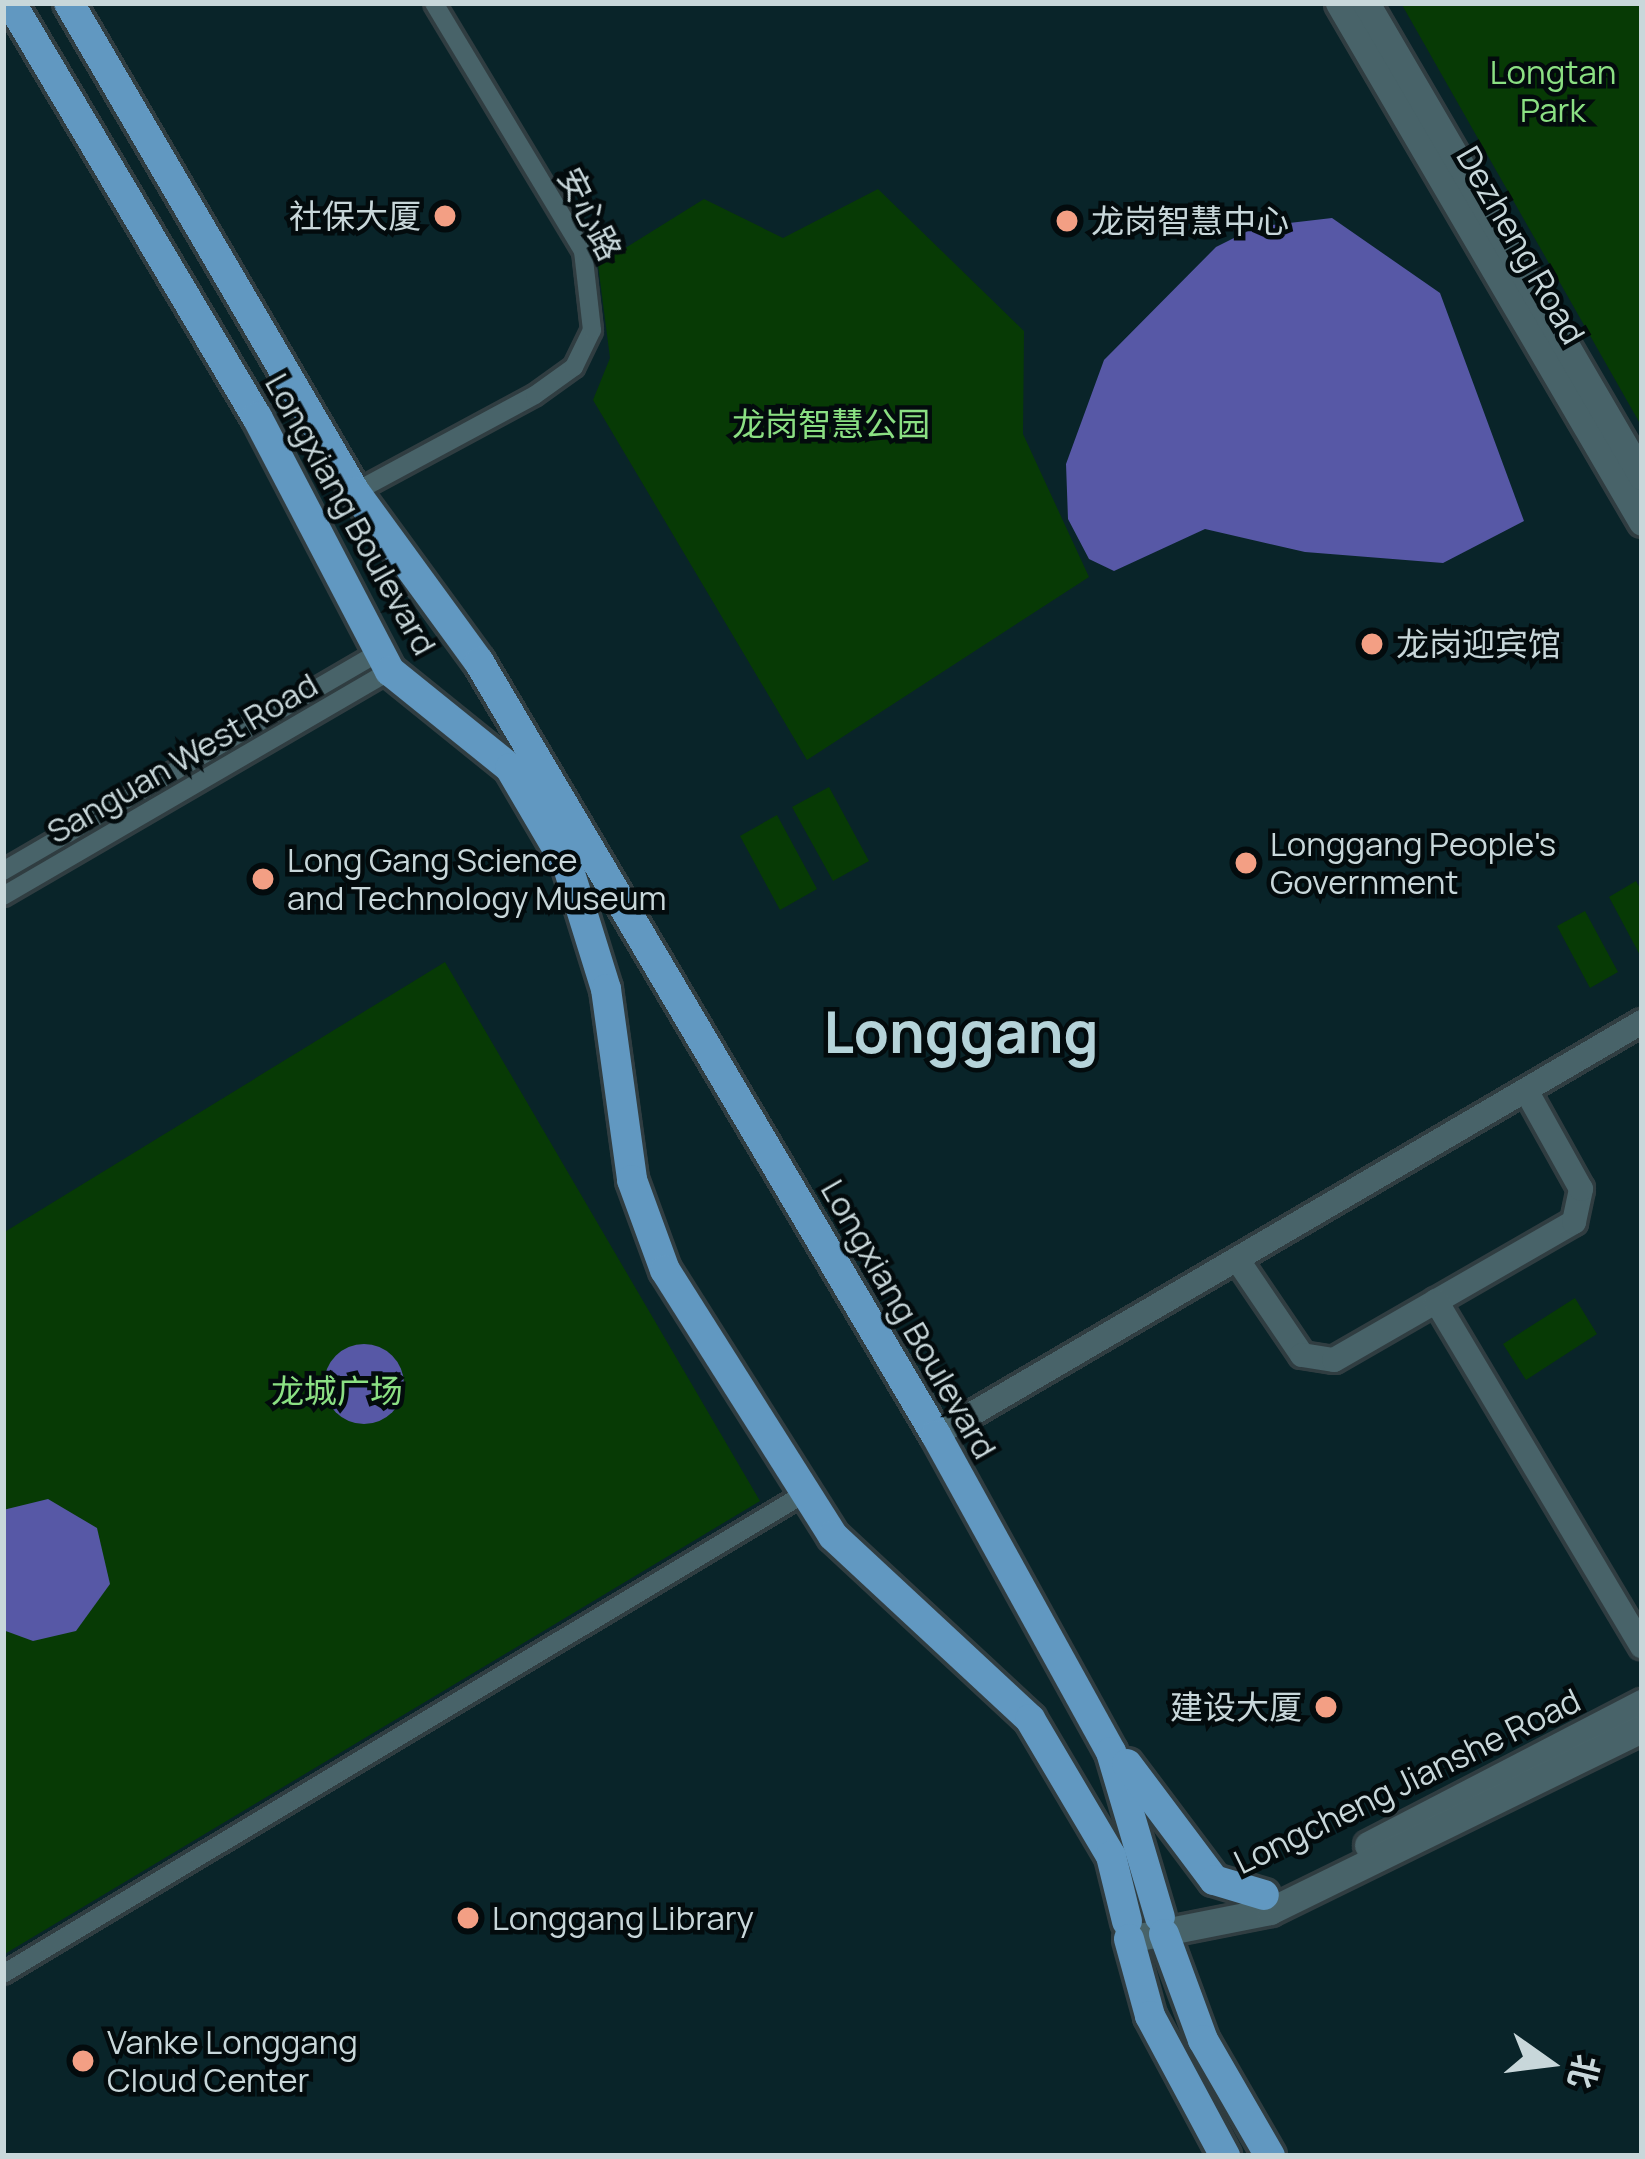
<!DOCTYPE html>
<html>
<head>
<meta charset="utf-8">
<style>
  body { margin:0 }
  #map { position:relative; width:1645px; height:2159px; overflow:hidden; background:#092429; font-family:Manrope,"Noto Sans SC",sans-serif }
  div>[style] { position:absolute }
  .green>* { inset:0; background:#073a05 }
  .water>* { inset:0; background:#5758a6 }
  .round { border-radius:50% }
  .roads { filter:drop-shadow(3px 0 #303d41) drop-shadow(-3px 0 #303d41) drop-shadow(0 3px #303d41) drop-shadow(0 -3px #303d41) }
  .minor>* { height:18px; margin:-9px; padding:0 9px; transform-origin:9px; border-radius:9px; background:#486369 }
  .tertiary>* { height:24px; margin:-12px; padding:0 12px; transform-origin:12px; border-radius:12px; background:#486369 }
  .secondary>* { height:27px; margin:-13.5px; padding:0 13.5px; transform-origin:13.5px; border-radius:13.5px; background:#486369 }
  .primary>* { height:30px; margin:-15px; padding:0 15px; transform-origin:15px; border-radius:15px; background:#6198c1 }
  .dots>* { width:33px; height:33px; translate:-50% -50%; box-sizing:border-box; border:6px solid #030b0d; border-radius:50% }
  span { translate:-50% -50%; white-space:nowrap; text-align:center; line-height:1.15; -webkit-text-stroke:9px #030b0d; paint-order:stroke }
  .park-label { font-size:33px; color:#8be083 }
  .street-label { font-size:33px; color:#c8d7da }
  .poi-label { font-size:33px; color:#c8d7da }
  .right { translate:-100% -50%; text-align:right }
  .left { translate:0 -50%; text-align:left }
  .town-label { font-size:57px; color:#b5d3d9; font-weight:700 }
  .frame { position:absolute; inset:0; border:6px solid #c8d7da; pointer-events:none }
  .north { position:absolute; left:1489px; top:2003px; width:120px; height:120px; -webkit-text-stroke:9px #030b0d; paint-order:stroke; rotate:104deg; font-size:33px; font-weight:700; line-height:48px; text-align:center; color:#c8d7da }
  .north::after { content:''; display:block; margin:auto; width:42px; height:54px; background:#c8d7da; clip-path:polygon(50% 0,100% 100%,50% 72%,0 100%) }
</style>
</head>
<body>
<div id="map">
  <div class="green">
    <div style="clip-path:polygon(1401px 3px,1642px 3px,1642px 427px)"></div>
    <div style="clip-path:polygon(878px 189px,1024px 331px,1023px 434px,1089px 577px,807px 760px,593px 400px,610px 358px,598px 265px,704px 199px,783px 238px)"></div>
    <div style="clip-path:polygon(829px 787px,869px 861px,833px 881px,792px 807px)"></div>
    <div style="clip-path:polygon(777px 815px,817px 889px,780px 910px,740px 836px)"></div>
    <div style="clip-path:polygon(1636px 881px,1642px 892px,1642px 959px,1609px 897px)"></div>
    <div style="clip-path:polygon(1585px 911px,1618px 972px,1590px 988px,1557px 926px)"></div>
    <div style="clip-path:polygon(445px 962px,760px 1501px,3px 1955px,3px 1233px)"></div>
    <div style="clip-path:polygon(1575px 1298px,1597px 1334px,1526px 1380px,1503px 1344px)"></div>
  </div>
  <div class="water">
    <div style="clip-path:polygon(1332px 218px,1440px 293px,1524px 521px,1443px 563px,1305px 552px,1205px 529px,1114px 571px,1089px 559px,1068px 519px,1066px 464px,1104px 360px,1216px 247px,1256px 227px)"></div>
    <div class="round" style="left:324px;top:1344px;width:80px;height:80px"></div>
    <div style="clip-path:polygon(48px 1499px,97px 1528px,110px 1584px,76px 1631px,33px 1641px,3px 1630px,3px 1510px)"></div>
  </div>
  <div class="roads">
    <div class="minor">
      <div style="left:355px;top:492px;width:204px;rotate:-28.3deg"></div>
      <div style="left:535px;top:395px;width:48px;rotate:-35.7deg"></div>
      <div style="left:574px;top:367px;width:41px;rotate:-64.1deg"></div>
      <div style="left:592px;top:330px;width:80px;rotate:-96.5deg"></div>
      <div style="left:583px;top:251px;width:289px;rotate:-121deg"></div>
      <div style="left:3px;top:871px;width:436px;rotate:-30.2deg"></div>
      <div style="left:3px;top:896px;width:448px;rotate:-30.2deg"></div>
      <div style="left:3px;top:1974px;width:932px;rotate:-30.94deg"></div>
    </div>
    <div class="tertiary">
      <div style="left:1237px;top:1259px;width:116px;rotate:55.9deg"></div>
      <div style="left:1302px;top:1355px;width:32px;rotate:9deg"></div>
      <div style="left:1334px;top:1360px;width:277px;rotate:-29.9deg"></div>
      <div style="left:1574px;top:1222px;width:34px;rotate:-78deg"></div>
      <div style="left:1581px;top:1189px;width:113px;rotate:-119.1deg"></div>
      <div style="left:1436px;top:1301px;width:402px;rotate:59.2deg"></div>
      <div style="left:936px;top:1435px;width:818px;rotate:-30.33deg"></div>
    </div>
    <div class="secondary">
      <div style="left:1339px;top:3px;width:601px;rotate:59.72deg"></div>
      <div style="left:1366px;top:3px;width:548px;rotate:59.74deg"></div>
      <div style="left:1368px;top:1845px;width:309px;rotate:-27.4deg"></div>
      <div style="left:1127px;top:1921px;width:18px;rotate:84deg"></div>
      <div style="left:1129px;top:1939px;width:144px;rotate:-11.2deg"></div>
      <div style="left:1270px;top:1911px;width:414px;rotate:-26.1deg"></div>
    </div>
    <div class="primary">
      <div style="left:11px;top:3px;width:482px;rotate:59.3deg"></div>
      <div style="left:257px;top:417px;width:287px;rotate:62.4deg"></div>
      <div style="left:390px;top:671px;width:154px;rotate:38.9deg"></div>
      <div style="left:510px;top:768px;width:115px;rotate:59.6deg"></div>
      <div style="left:568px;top:867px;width:128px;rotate:72.7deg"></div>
      <div style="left:606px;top:989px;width:193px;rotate:82.2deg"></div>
      <div style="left:632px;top:1180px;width:96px;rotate:69.9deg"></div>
      <div style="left:665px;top:1270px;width:315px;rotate:57.7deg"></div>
      <div style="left:833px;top:1536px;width:269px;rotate:42.9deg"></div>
      <div style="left:1030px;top:1719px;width:159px;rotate:59.4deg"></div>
      <div style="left:1111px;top:1856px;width:67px;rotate:76.2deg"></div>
      <div style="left:69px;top:3px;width:566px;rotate:59.68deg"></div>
      <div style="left:355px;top:492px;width:210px;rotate:53.9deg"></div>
      <div style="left:479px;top:662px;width:898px;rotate:59.41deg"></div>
      <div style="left:936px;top:1435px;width:362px;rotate:61.1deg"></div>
      <div style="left:1111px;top:1752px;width:172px;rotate:73.5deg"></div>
      <div style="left:1127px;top:1764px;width:145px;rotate:53.1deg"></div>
      <div style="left:1214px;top:1880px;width:52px;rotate:16.7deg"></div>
      <div style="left:1164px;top:1934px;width:113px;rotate:69.8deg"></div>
      <div style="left:1203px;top:2040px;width:134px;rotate:60deg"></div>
      <div style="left:1129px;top:1939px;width:80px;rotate:74.7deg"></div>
      <div style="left:1150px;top:2016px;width:159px;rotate:61.8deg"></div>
    </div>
  </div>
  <div class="dots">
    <div style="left:445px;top:216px;background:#f39f84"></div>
    <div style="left:1067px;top:221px;background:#f39f84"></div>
    <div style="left:1372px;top:644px;background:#f39f84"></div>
    <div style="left:1246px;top:863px;background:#f39f84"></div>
    <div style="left:263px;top:879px;background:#f39f84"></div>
    <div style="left:1326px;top:1707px;background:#f39f84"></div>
    <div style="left:468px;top:1918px;background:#f39f84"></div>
    <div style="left:83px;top:2061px;background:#f39f84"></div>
  </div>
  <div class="park-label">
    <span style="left:1553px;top:91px">Longtan<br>Park</span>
    <span style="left:831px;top:424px">龙岗智慧公园</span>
    <span style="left:337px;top:1391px">龙城广场</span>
  </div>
  <div class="street-label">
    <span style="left:590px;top:214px;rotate:63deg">安心路</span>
    <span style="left:1521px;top:245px;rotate:60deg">Dezheng Road</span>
    <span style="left:351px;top:514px;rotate:61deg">Longxiang Boulevard</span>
    <span style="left:182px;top:758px;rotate:-30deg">Sanguan West Road</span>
    <span style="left:909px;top:1319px;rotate:60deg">Longxiang Boulevard</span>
    <span style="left:1407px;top:1781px;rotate:-26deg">Longcheng Jianshe Road</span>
  </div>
  <div class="poi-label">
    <span class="right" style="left:421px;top:216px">社保大厦</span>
    <span class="left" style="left:1091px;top:221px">龙岗智慧中心</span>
    <span class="left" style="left:1396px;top:644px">龙岗迎宾馆</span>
    <span class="left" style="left:1270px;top:863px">Longgang People's<br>Government</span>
    <span class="left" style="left:287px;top:879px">Long Gang Science<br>and Technology Museum</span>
    <span class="right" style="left:1302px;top:1707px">建设大厦</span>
    <span class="left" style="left:492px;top:1918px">Longgang Library</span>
    <span class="left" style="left:107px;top:2061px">Vanke Longgang<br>Cloud Center</span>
  </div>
  <div class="town-label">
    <span style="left:961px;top:1032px">Longgang</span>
  </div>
  <div class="frame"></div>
  <div class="north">北</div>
</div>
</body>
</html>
